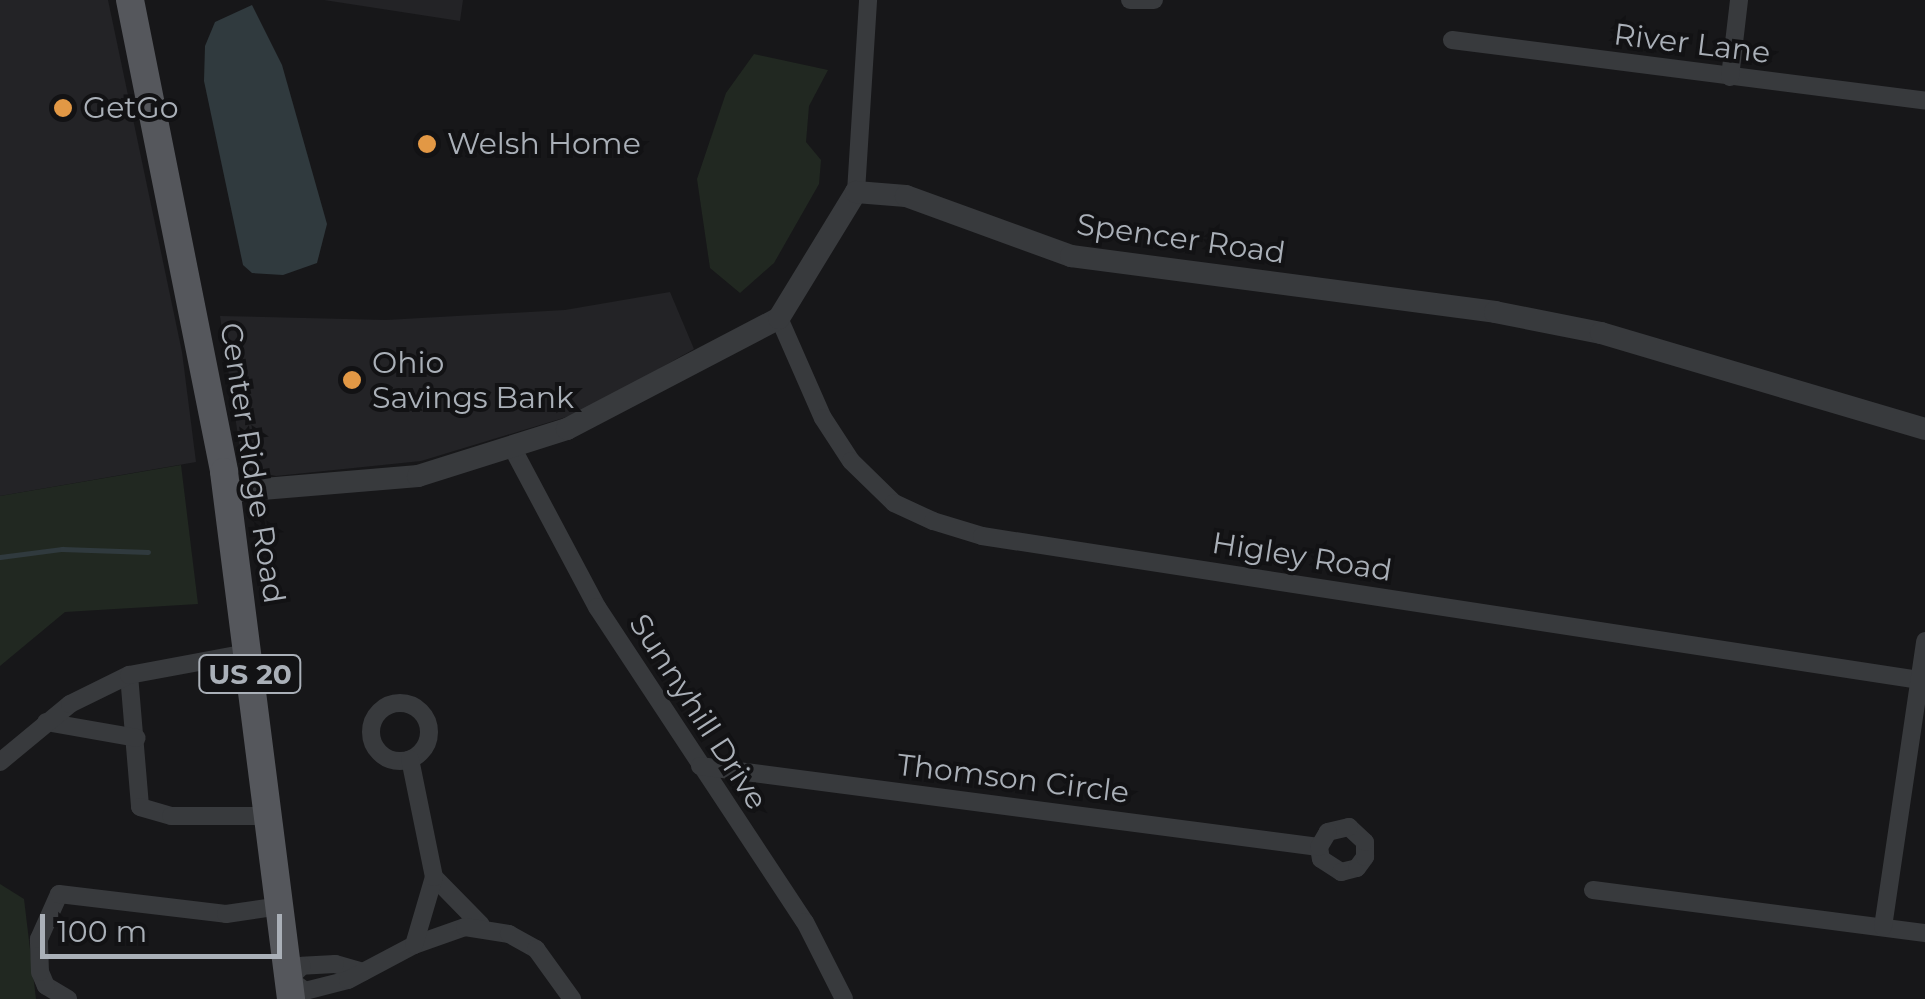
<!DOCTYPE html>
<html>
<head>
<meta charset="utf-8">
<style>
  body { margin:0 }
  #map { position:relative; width:1925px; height:999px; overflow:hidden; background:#171719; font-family:Montserrat,sans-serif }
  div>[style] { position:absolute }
  .built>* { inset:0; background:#232326 }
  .green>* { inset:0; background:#212821 }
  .water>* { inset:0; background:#303a3e }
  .stream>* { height:5px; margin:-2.5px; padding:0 2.5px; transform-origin:2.5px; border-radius:2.5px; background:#303a3e }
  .minor>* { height:18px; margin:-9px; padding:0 9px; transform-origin:9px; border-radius:9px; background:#383a3d }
  .minor>.ring { margin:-9px; padding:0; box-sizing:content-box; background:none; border:18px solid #383a3d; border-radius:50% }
  .tertiary>* { height:22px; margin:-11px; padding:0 11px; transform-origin:11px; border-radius:11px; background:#383a3d }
  .primary>* { height:28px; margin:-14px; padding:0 14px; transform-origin:14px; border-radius:14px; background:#55575c }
  .dots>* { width:28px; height:28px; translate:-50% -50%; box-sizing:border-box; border:5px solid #121214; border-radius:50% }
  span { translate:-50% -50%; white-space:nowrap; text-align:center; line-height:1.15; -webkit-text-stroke:8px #121214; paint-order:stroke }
  .shield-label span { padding:2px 8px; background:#121214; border:2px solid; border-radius:8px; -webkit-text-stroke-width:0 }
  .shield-label { font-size:28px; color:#aab0b8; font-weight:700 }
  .street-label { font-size:30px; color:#aab0b8 }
  .poi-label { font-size:30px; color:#aab0b8 }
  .left { translate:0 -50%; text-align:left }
  .scale { position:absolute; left:40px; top:914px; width:242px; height:45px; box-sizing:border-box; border:5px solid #aab0b8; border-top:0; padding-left:12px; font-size:30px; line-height:35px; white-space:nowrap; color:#aab0b8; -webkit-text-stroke:8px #121214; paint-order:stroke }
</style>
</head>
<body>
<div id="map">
  <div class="built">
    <div style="clip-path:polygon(0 0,108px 0,182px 352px,196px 462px,0 496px)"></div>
    <div style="clip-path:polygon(324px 0,463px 0,460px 21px)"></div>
    <div style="clip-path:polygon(670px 292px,694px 349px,583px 412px,421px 461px,276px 476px,243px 469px,220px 316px,386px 320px,565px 310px)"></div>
  </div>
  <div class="green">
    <div style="clip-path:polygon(754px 54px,828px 70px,809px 106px,806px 142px,821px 160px,819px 184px,774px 263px,740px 293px,710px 268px,697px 179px,726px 93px)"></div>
    <div style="clip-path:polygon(181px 465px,198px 604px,65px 612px,0 666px,0 496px)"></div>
    <div style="clip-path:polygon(0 884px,24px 899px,36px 999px,0 999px)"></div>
  </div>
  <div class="water">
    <div style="clip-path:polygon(252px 5px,282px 65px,327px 224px,317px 263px,283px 275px,252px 273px,243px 265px,204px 81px,205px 46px,215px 22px)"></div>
  </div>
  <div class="stream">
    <div style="left:0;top:557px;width:63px;rotate:-7.4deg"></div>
    <div style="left:62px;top:549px;width:86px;rotate:2deg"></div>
  </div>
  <div class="minor">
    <div style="left:1130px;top:0;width:24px"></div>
    <div style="left:1452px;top:40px;width:477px;rotate:7.3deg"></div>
    <div style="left:1730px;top:77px;width:78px;rotate:-83.3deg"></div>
    <div style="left:856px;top:192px;width:192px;rotate:-86.4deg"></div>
    <div style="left:779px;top:318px;width:109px;rotate:66.3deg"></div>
    <div style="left:823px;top:418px;width:51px;rotate:56.9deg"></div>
    <div style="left:851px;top:461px;width:60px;rotate:44.3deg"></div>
    <div style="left:894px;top:503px;width:43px;rotate:24.8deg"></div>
    <div style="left:933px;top:521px;width:51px;rotate:17deg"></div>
    <div style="left:982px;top:536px;width:954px;rotate:8.74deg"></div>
    <div style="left:514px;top:451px;width:177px;rotate:62deg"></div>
    <div style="left:597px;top:607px;width:377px;rotate:56.6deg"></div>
    <div style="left:805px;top:922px;width:86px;rotate:63.1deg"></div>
    <div style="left:129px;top:675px;width:132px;rotate:85.2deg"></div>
    <div style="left:140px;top:807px;width:32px;rotate:16deg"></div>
    <div style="left:171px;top:816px;width:98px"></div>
    <div class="ring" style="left:371px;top:703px;width:40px;height:40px"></div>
    <div style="left:46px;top:722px;width:92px;rotate:10deg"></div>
    <div style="left:0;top:762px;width:91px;rotate:-39.6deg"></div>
    <div style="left:70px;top:704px;width:66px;rotate:-26.2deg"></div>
    <div style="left:129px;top:675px;width:121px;rotate:-10.5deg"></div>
    <div style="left:700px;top:766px;width:624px;rotate:7.46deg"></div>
    <div style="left:1319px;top:847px;width:12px;rotate:81deg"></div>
    <div style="left:1321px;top:859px;width:24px;rotate:33deg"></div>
    <div style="left:1341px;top:872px;width:16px;rotate:-14deg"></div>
    <div style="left:1357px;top:868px;width:14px;rotate:-54deg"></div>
    <div style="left:1365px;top:857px;width:15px;rotate:-90deg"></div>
    <div style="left:1365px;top:842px;width:22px;rotate:-137deg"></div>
    <div style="left:1349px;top:827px;width:22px;rotate:167deg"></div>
    <div style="left:1328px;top:832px;width:17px;rotate:121deg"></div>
    <div style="left:434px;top:877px;width:67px;rotate:45.6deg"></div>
    <div style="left:1593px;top:890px;width:335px;rotate:7.4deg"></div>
    <div style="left:1883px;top:927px;width:289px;rotate:-81.6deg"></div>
    <div style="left:414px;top:945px;width:54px;rotate:-19.4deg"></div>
    <div style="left:465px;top:927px;width:45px;rotate:9deg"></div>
    <div style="left:509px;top:934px;width:31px;rotate:29deg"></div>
    <div style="left:536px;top:949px;width:62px;rotate:54.2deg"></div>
    <div style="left:363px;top:972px;width:29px;rotate:-164deg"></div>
    <div style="left:335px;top:964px;width:33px;rotate:177deg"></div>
    <div style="left:302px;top:966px;width:18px;rotate:135deg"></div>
    <div style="left:289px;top:979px;width:20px;rotate:37deg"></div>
    <div style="left:305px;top:991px;width:44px;rotate:-14.3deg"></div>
    <div style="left:348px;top:980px;width:75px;rotate:-27.9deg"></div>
    <div style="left:414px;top:945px;width:71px;rotate:-73.6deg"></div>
    <div style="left:434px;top:877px;width:120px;rotate:-101.5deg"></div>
    <div style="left:68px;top:999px;width:26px;rotate:-149deg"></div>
    <div style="left:46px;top:986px;width:15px;rotate:-113deg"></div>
    <div style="left:40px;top:972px;width:33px;rotate:-92deg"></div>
    <div style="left:39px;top:939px;width:49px;rotate:-66deg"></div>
    <div style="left:59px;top:894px;width:168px;rotate:6.8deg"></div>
    <div style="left:226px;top:914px;width:56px;rotate:-8.3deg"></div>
  </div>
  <div class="tertiary">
    <div style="left:227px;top:492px;width:192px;rotate:-4.8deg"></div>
    <div style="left:418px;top:476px;width:156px;rotate:-17.5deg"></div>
    <div style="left:567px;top:429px;width:239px;rotate:-27.6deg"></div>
    <div style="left:779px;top:318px;width:148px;rotate:-58.6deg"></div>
    <div style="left:856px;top:192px;width:50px;rotate:4.6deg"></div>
    <div style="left:906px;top:196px;width:176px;rotate:20deg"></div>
    <div style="left:1071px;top:256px;width:428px;rotate:7.5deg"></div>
    <div style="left:1495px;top:312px;width:108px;rotate:11.2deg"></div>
    <div style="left:1601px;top:333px;width:338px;rotate:16.5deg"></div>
  </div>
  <div class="primary">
    <div style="left:130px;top:0;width:481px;rotate:78.7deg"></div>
    <div style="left:224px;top:472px;width:531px;rotate:82.75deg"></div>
  </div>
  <div class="dots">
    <div style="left:63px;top:108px;background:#e29845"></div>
    <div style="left:427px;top:144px;background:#e29845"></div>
    <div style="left:352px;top:380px;background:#e29845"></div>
  </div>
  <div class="shield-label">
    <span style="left:250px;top:674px">US 20</span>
  </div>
  <div class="street-label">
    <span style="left:1692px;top:44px;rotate:7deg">River Lane</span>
    <span style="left:1181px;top:239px;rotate:8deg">Spencer Road</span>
    <span style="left:252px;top:463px;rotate:81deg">Center Ridge Road</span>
    <span style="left:1302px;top:557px;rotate:9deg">Higley Road</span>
    <span style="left:698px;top:712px;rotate:57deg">Sunnyhill Drive</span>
    <span style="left:1013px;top:779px;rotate:7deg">Thomson Circle</span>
  </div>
  <div class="poi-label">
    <span class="left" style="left:83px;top:108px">GetGo</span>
    <span class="left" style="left:447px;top:144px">Welsh Home</span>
    <span class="left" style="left:372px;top:380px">Ohio<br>Savings Bank</span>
  </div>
  <div class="scale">100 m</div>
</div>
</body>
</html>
